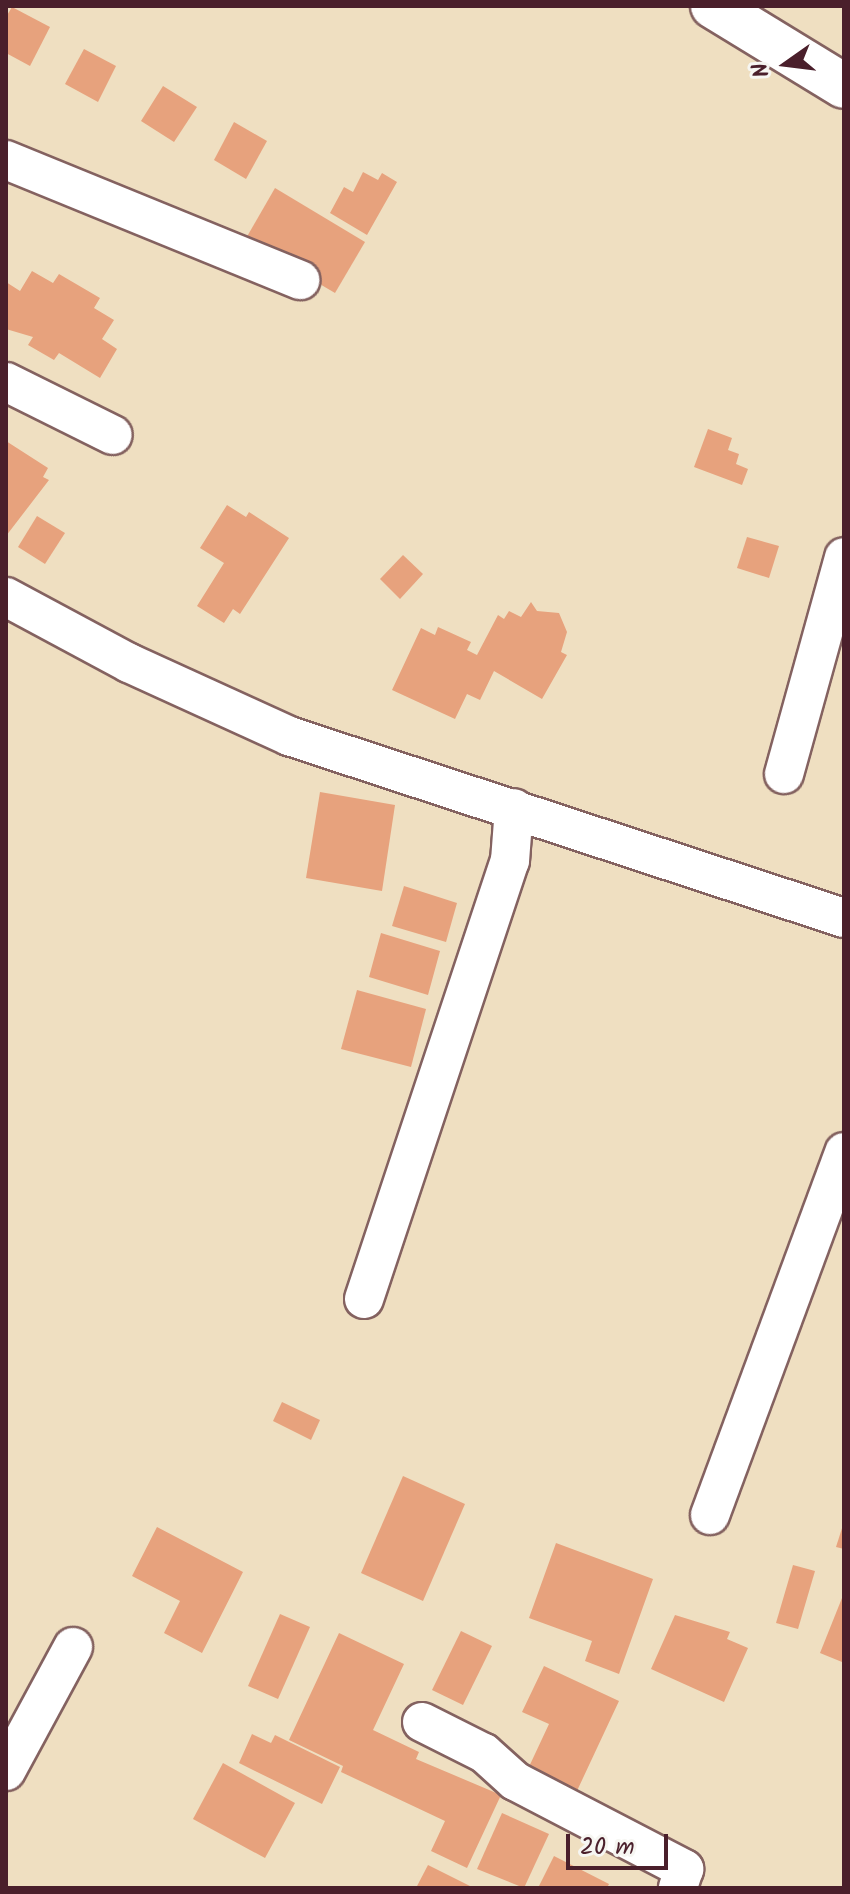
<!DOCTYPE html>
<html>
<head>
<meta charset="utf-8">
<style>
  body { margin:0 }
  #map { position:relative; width:850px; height:1894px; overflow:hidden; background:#efdfc1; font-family:Kalam,sans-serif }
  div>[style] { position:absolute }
  .building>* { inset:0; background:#e7a27d }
  .roads { filter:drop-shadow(2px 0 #846260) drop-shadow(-2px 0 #846260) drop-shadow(0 2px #846260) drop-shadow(0 -2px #846260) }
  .minor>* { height:38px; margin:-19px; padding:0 19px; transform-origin:19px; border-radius:19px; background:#fff }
  .major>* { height:44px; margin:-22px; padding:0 22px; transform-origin:22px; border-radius:22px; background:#fff }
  span { translate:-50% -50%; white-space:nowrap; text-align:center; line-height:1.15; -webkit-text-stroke:7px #f6f6f2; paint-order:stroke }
  .frame { position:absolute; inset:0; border:8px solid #4a1f2b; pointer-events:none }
  .north { position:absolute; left:746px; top:24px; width:80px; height:80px; -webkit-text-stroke:6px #f6f6f2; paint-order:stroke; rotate:256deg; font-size:22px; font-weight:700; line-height:32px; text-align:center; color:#4a1f2b }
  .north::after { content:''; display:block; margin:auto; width:28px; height:36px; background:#4a1f2b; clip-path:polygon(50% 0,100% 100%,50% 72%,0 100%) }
  .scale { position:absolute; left:566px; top:1834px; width:102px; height:36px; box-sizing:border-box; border:4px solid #4a1f2b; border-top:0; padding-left:10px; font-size:24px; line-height:28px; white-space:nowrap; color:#4a1f2b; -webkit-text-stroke:6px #f6f6f2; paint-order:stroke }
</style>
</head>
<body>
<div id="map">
  <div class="building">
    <div style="clip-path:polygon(12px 7px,50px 27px,30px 66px,6px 53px,6px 17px)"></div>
    <div style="clip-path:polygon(84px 49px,116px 66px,98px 102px,65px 84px)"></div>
    <div style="clip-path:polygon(163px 86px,197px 107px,174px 142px,141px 121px)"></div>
    <div style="clip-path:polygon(234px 122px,267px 141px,246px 179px,214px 160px)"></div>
    <div style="clip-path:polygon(363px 172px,378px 180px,382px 173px,397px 182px,367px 235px,330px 213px,344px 187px,353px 192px)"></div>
    <div style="clip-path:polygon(275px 188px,365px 242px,335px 293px,245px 240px)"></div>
    <div style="clip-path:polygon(32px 271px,53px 283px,59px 274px,100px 298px,94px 308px,114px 320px,102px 339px,117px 349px,100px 378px,59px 353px,54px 360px,28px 345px,33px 337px,6px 329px,6px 282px,20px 291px)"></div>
    <div style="clip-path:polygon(708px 429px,732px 438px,728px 450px,739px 454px,736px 464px,748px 469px,742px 485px,694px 467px)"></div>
    <div style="clip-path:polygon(6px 441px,48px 468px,43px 477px,49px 480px,6px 536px)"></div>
    <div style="clip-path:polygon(227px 505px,246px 517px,249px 512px,289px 538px,240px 614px,233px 609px,224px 623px,197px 606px,224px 563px,200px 548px)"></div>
    <div style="clip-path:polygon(37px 516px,65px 533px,45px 564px,18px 547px)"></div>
    <div style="clip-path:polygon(747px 537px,779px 546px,769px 578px,737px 568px)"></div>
    <div style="clip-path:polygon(403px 555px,423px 574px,400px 599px,380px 579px)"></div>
    <div style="clip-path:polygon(531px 602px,537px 611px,559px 613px,567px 632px,561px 652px,567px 655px,542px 699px,494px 671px,480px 700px,467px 694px,455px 719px,392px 690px,421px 628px,435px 635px,438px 627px,471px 642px,467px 650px,477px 655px,498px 615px,504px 619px,509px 611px,521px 617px)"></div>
    <div style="clip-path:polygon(320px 792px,395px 805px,382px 891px,306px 878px)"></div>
    <div style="clip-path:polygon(404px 886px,457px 903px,446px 942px,392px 926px)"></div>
    <div style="clip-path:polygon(381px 933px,440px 951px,428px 995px,369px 977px)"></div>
    <div style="clip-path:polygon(357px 990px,426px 1009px,411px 1067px,341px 1049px)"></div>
    <div style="clip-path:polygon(282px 1402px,320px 1420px,311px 1440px,273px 1421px)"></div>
    <div style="clip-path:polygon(403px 1476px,465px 1504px,423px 1601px,361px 1573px)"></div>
    <div style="clip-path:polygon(843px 1525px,844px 1525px,844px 1549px,836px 1547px)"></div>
    <div style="clip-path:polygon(157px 1527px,243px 1572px,202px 1653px,164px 1633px,180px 1601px,132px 1576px)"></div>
    <div style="clip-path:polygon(556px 1543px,653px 1579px,619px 1674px,585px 1661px,592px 1641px,529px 1618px)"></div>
    <div style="clip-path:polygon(793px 1565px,815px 1571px,798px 1629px,776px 1623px)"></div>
    <div style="clip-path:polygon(844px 1593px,844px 1658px,842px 1662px,820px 1653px)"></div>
    <div style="clip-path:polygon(280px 1614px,310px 1627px,278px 1699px,248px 1686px)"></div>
    <div style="clip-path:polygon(675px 1615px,730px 1632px,727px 1639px,748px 1648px,724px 1702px,651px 1669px)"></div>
    <div style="clip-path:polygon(461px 1631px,492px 1646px,463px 1705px,432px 1690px)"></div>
    <div style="clip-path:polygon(339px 1633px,404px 1664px,373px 1730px,419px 1752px,416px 1759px,501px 1795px,467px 1868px,431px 1851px,445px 1821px,341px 1772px,343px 1766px,289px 1740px)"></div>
    <div style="clip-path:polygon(544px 1666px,619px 1701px,576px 1793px,527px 1771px,549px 1724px,522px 1712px)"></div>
    <div style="clip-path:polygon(252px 1734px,271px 1743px,275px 1735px,340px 1767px,322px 1804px,239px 1763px)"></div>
    <div style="clip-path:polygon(223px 1763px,295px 1803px,265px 1858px,193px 1819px)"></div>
    <div style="clip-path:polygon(502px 1813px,549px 1834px,524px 1888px,477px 1869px)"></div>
    <div style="clip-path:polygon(554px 1856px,609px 1884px,607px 1888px,538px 1888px)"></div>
    <div style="clip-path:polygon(428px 1865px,474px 1888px,416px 1888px)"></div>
  </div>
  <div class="roads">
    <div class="minor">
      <div style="left:6px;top:160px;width:318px;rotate:22.2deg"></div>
      <div style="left:6px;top:382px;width:119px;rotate:26.4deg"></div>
      <div style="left:6px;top:597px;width:140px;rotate:28.2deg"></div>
      <div style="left:129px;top:663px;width:176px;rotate:24.5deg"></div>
      <div style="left:289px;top:736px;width:584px;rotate:18.16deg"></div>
      <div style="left:784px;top:774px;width:225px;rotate:-74.5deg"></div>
      <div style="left:364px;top:1299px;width:462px;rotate:-71.6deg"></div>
      <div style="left:510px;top:861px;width:53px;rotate:-85.7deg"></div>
      <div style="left:710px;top:1515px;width:387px;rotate:-69.7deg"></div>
      <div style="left:422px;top:1722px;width:69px;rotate:26.6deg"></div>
      <div style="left:484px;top:1753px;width:42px;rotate:42.1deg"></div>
      <div style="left:515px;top:1781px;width:191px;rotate:27.5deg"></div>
      <div style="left:684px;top:1869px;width:20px;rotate:108deg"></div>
      <div style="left:6px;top:1771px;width:141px;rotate:-61.6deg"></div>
    </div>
    <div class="major">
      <div style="left:713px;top:6px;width:153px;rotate:31.4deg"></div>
    </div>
  </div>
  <div class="frame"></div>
  <div class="north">N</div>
  <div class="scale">20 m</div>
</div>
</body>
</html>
